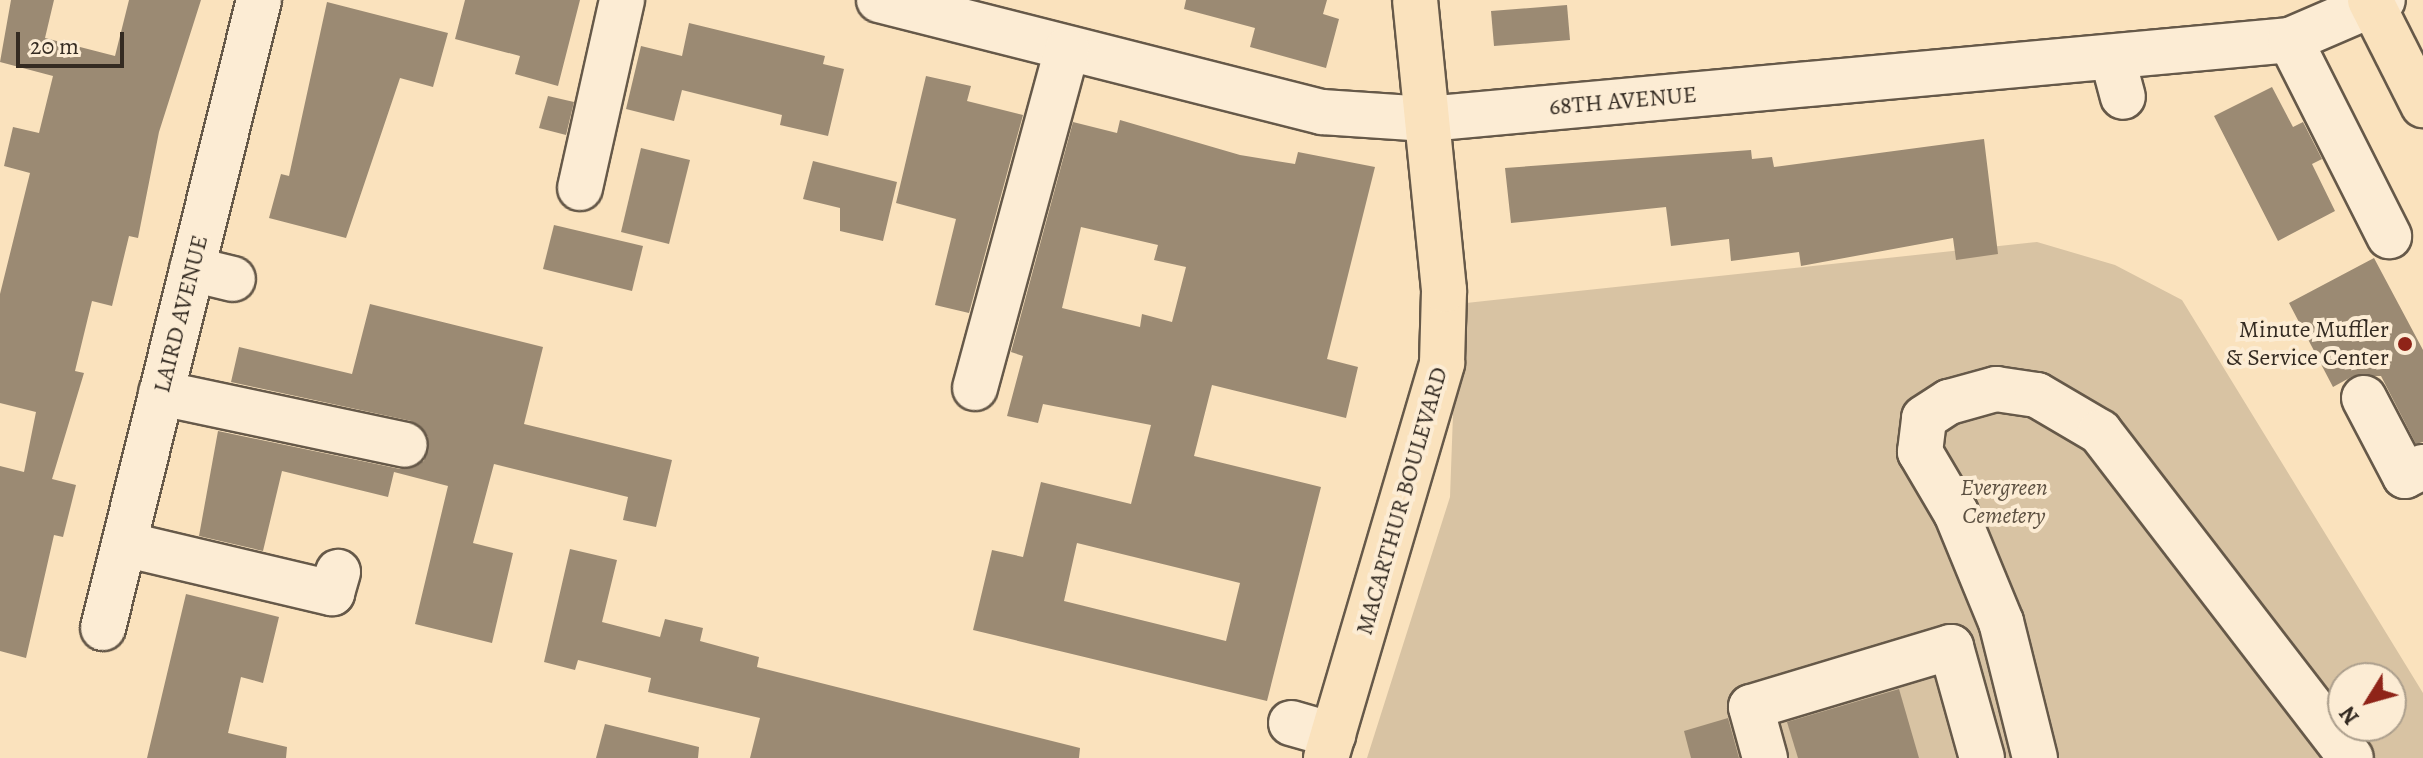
<!DOCTYPE html>
<html>
<head>
<meta charset="utf-8">
<style>
  body { margin:0 }
  #map { position:relative; width:2423px; height:758px; overflow:hidden; background:#fae2bd; font-family:Alegreya,serif }
  div>[style] { position:absolute }
  .green>* { inset:0; background:#d8c3a3 }
  .building>* { inset:0; background:#9b8a73 }
  .roads { filter:drop-shadow(2px 0 #665949) drop-shadow(-2px 0 #665949) drop-shadow(0 2px #665949) drop-shadow(0 -2px #665949) }
  .minor>* { height:44px; margin:-22px; padding:0 22px; transform-origin:22px; border-radius:22px; background:#fcecd4 }
  .major>* { height:44px; margin:-22px; padding:0 22px; transform-origin:22px; border-radius:22px; background:#fae2bd }
  .dots>* { width:22px; height:22px; translate:-50% -50%; box-sizing:border-box; border:4px solid #fcecd4; border-radius:50% }
  span { translate:-50% -50%; white-space:nowrap; text-align:center; line-height:1.15; -webkit-text-stroke:8px #fcecd4; paint-order:stroke }
  .street-label { font-size:24px; color:#342b22 }
  .poi-label { font-size:24px; color:#342b22 }
  .right { translate:-100% -50%; text-align:right }
  .park-label { font-size:24px; color:#5d5142; font-style:italic }
  .north { position:absolute; left:2327px; top:662px; width:80px; height:80px; box-sizing:border-box; background:#fcecd4; border:2px solid #ac9f8d; border-radius:50%; rotate:233deg; font-size:22px; font-weight:700; line-height:32px; text-align:center; color:#342b22 }
  .north::after { content:''; display:block; margin:auto; width:28px; height:36px; background:#8f2418; clip-path:polygon(50% 0,100% 100%,50% 72%,0 100%) }
  .scale { position:absolute; left:16px; top:32px; width:108px; height:36px; box-sizing:border-box; border:4px solid #342b22; border-top:0; padding-left:10px; font-size:24px; line-height:28px; white-space:nowrap; color:#342b22; -webkit-text-stroke:6px #fcecd4; paint-order:stroke }
</style>
</head>
<body>
<div id="map">
  <div class="green">
    <div style="clip-path:polygon(evenodd,2037px 242px,2115px 265px,2182px 300px,2423px 693px,2423px 758px,1367px 758px,1450px 497px,1457px 304px,2037px 242px,2343px 678px,2391px 678px,2391px 726px,2343px 726px,2343px 678px)"></div>
  </div>
  <div class="building">
    <div style="clip-path:polygon(11px 0,54px 0,45px 38px,115px 56px,129px 0,201px 0,159px 132px,138px 238px,129px 236px,112px 306px,92px 301px,75px 371px,84px 373px,52px 479px,76px 485px,63px 537px,54px 535px,26px 658px,0 651px,0 466px,24px 472px,36px 412px,0 403px,0 294px,30px 173px,4px 166px,13px 127px,39px 133px,53px 76px,0 62px)"></div>
    <div style="clip-path:polygon(465px 0,580px 0,558px 86px,515px 74px,520px 56px,455px 39px)"></div>
    <div style="clip-path:polygon(1186px 0,1327px 0,1323px 14px,1339px 19px,1326px 68px,1250px 47px,1255px 28px,1184px 9px)"></div>
    <div style="clip-path:polygon(327px 2px,448px 33px,433px 87px,400px 78px,346px 238px,269px 218px,281px 174px,289px 176px)"></div>
    <div style="clip-path:polygon(1567px 5px,1570px 40px,1494px 46px,1491px 11px)"></div>
    <div style="clip-path:polygon(689px 23px,825px 56px,823px 64px,844px 69px,828px 136px,780px 125px,782px 115px,682px 90px,674px 121px,626px 109px,641px 46px,682px 56px)"></div>
    <div style="clip-path:polygon(926px 76px,971px 86px,967px 101px,1023px 115px,969px 313px,935px 305px,956px 219px,896px 203px)"></div>
    <div style="clip-path:polygon(2272px 87px,2293px 127px,2303px 122px,2322px 159px,2312px 164px,2335px 211px,2278px 241px,2214px 116px)"></div>
    <div style="clip-path:polygon(548px 96px,574px 102px,566px 135px,539px 128px)"></div>
    <div style="clip-path:polygon(evenodd,1120px 120px,1240px 155px,1295px 164px,1298px 152px,1375px 167px,1327px 359px,1358px 367px,1346px 418px,1212px 385px,1194px 456px,1321px 487px,1267px 701px,973px 630px,992px 550px,1023px 557px,1041px 482px,1131px 504px,1151px 425px,1043px 404px,1038px 423px,1007px 416px,1023px 356px,1011px 352px,1073px 122px,1117px 133px,1120px 120px,1081px 227px,1158px 245px,1154px 260px,1186px 267px,1172px 322px,1142px 314px,1140px 327px,1062px 308px,1081px 227px,1120px 120px,1077px 543px,1240px 583px,1226px 641px,1064px 601px,1077px 543px)"></div>
    <div style="clip-path:polygon(1984px 139px,1998px 254px,1956px 260px,1953px 238px,1801px 266px,1799px 252px,1731px 261px,1729px 239px,1671px 246px,1666px 207px,1511px 223px,1505px 168px,1751px 150px,1752px 159px,1772px 157px,1774px 167px)"></div>
    <div style="clip-path:polygon(641px 148px,690px 160px,669px 244px,621px 232px)"></div>
    <div style="clip-path:polygon(813px 161px,897px 182px,883px 241px,840px 231px,840px 208px,803px 199px)"></div>
    <div style="clip-path:polygon(554px 225px,643px 246px,632px 291px,543px 269px)"></div>
    <div style="clip-path:polygon(2374px 258px,2423px 350px,2423px 442px,2416px 444px,2381px 376px,2353px 376px,2333px 387px,2289px 303px)"></div>
    <div style="clip-path:polygon(370px 304px,543px 347px,524px 424px,672px 460px,656px 527px,623px 520px,628px 497px,494px 464px,473px 543px,513px 553px,492px 643px,415px 624px,448px 486px,394px 472px,388px 497px,282px 471px,263px 551px,199px 536px,218px 431px,400px 469px,424px 461px,428px 437px,411px 421px,231px 382px,239px 347px,352px 374px)"></div>
    <div style="clip-path:polygon(570px 549px,617px 560px,602px 622px,660px 637px,665px 619px,703px 628px,700px 641px,759px 657px,757px 667px,1080px 748px,1079px 758px,750px 758px,760px 718px,648px 692px,651px 678px,578px 660px,575px 670px,544px 662px)"></div>
    <div style="clip-path:polygon(186px 594px,279px 617px,263px 683px,241px 677px,228px 733px,287px 747px,286px 758px,147px 758px)"></div>
    <div style="clip-path:polygon(1899px 689px,1919px 758px,1798px 758px,1787px 722px)"></div>
    <div style="clip-path:polygon(1728px 718px,1739px 758px,1691px 758px,1684px 731px)"></div>
    <div style="clip-path:polygon(605px 724px,699px 747px,698px 758px,596px 758px)"></div>
  </div>
  <div class="roads">
    <div class="minor">
      <div style="left:879px;top:0;width:457px;rotate:14.2deg"></div>
      <div style="left:1322px;top:112px;width:105px;rotate:3.8deg"></div>
      <div style="left:1427px;top:119px;width:867px;rotate:-5.23deg"></div>
      <div style="left:2290px;top:40px;width:101px;rotate:-23.3deg"></div>
      <div style="left:2290px;top:40px;width:220px;rotate:63.2deg"></div>
      <div style="left:2113px;top:60px;width:38px;rotate:75deg"></div>
      <div style="left:580px;top:188px;width:193px;rotate:-77.4deg"></div>
      <div style="left:192px;top:269px;width:42px;rotate:13.7deg"></div>
      <div style="left:975px;top:388px;width:351px;rotate:-74.8deg"></div>
      <div style="left:161px;top:393px;width:249px;rotate:12deg"></div>
      <div style="left:2364px;top:398px;width:88px;rotate:62.3deg"></div>
      <div style="left:2405px;top:476px;width:20px;rotate:-27deg"></div>
      <div style="left:124px;top:544px;width:214px;rotate:13.3deg"></div>
      <div style="left:332px;top:593px;width:22px;rotate:-74deg"></div>
      <div style="left:103px;top:628px;width:647px;rotate:-76.05deg"></div>
      <div style="left:1291px;top:723px;width:44px;rotate:15.9deg"></div>
      <div style="left:1765px;top:758px;width:53px;rotate:-105.4deg"></div>
      <div style="left:1751px;top:707px;width:209px;rotate:-16.7deg"></div>
      <div style="left:1951px;top:647px;width:115px;rotate:74.4deg"></div>
      <div style="left:2035px;top:758px;width:140px;rotate:-104deg"></div>
      <div style="left:2001px;top:622px;width:118px;rotate:-112.4deg"></div>
      <div style="left:1956px;top:513px;width:71px;rotate:-120.5deg"></div>
      <div style="left:1920px;top:452px;width:34px;rotate:-83deg"></div>
      <div style="left:1924px;top:418px;width:30px;rotate:-33deg"></div>
      <div style="left:1949px;top:402px;width:49px;rotate:-15.5deg"></div>
      <div style="left:1996px;top:389px;width:41px;rotate:8.3deg"></div>
      <div style="left:2037px;top:395px;width:73px;rotate:30.4deg"></div>
      <div style="left:2100px;top:432px;width:411px;rotate:52.4deg"></div>
    </div>
    <div class="major">
      <div style="left:2370px;top:0;width:118px;rotate:63.2deg"></div>
      <div style="left:1326px;top:758px;width:412px;rotate:-73.6deg"></div>
      <div style="left:1442px;top:363px;width:73px;rotate:-88.4deg"></div>
      <div style="left:1444px;top:290px;width:291px;rotate:-95.7deg"></div>
    </div>
  </div>
  <div class="dots">
    <div style="left:2405px;top:344px;background:#8f2418"></div>
  </div>
  <div class="street-label">
    <span style="left:1623px;top:101px;rotate:-5deg">68TH AVENUE</span>
    <span style="left:181px;top:314px;rotate:-76deg">LAIRD AVENUE</span>
    <span style="left:1402px;top:501px;rotate:-74deg">MACARTHUR BOULEVARD</span>
  </div>
  <div class="poi-label">
    <span class="right" style="left:2389px;top:344px">Minute Muffler<br>&amp; Service Center</span>
  </div>
  <div class="park-label">
    <span style="left:2004px;top:502px">Evergreen<br>Cemetery</span>
  </div>
  <div class="north">N</div>
  <div class="scale">20 m</div>
</div>
</body>
</html>
